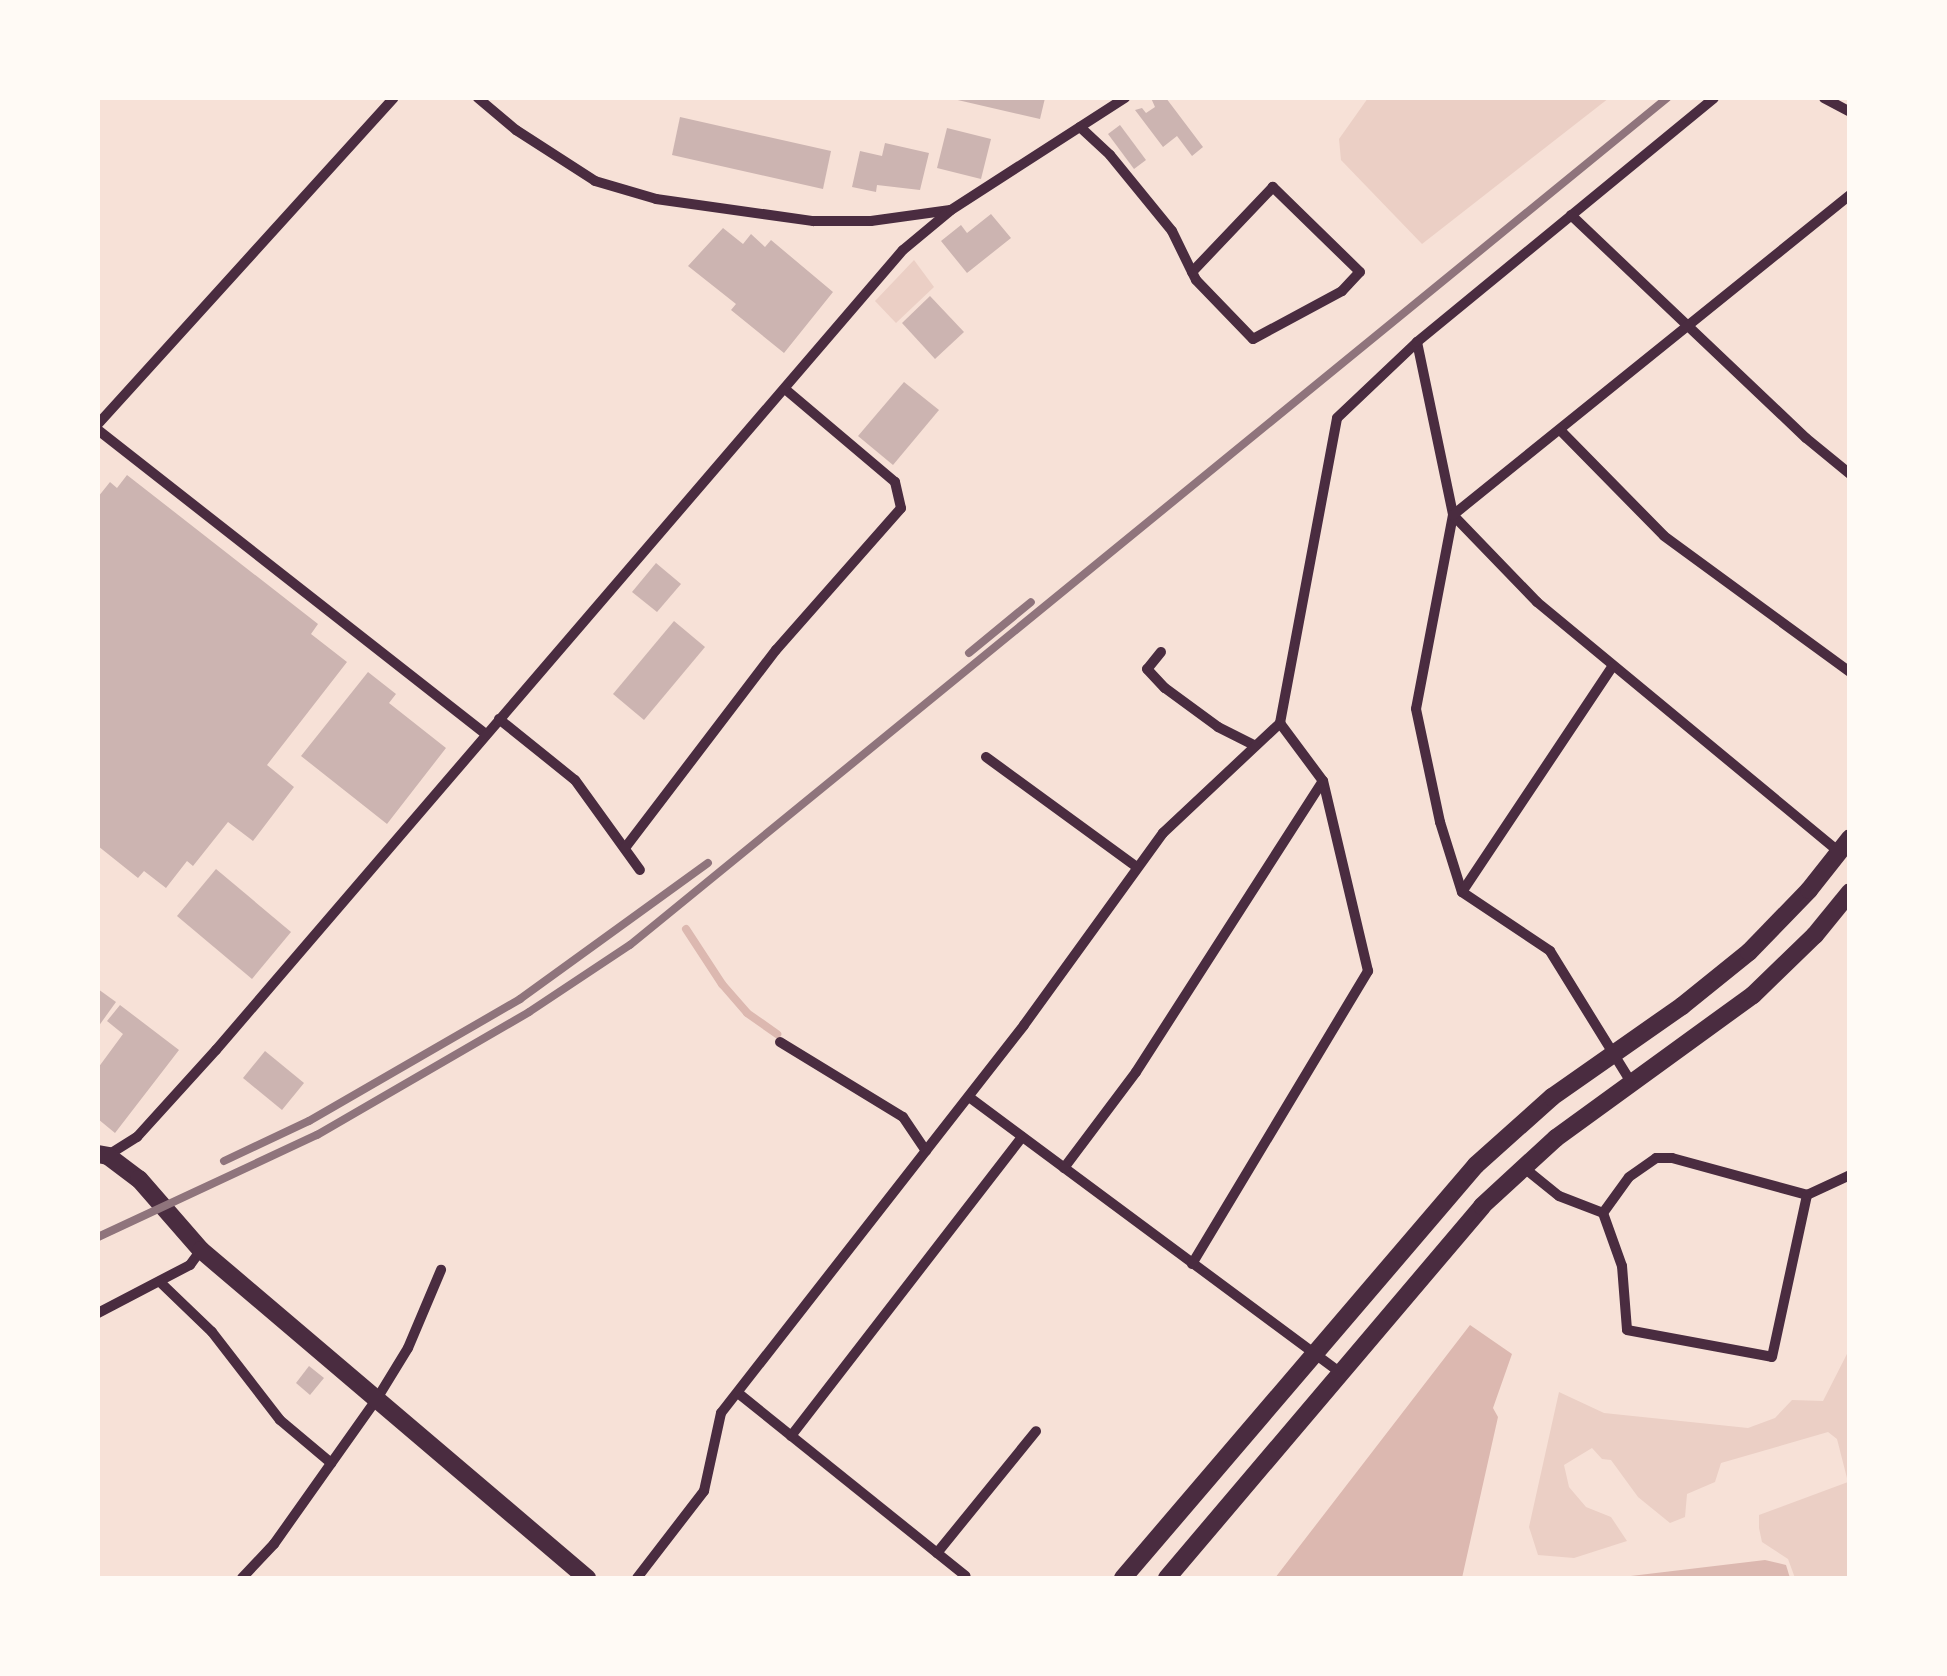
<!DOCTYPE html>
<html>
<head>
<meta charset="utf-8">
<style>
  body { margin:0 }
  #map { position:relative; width:1947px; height:1676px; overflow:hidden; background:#f7e1d7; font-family:"Roboto Serif",serif }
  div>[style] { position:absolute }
  .green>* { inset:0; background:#ebcfc5 }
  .water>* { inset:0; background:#dcb8b0 }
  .stream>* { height:8px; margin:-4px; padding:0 4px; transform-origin:4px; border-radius:4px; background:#dcb8b0 }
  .building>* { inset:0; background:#ccb4b1 }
  .minor>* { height:10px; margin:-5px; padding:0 5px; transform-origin:5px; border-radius:5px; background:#4a2c40 }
  .secondary>* { height:18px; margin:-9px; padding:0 9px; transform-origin:9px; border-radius:9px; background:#4a2c40 }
  .primary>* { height:18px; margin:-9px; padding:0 9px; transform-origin:9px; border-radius:9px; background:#4a2c40 }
  .rail>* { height:8px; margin:-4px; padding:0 4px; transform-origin:4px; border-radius:4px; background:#8f747c }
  span { translate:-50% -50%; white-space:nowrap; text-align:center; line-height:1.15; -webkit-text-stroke:8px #fffaf5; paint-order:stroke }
  .frame { position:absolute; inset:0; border:100px solid #fffaf5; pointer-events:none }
</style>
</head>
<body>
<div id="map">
  <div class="green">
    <div style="clip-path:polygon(1368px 98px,1609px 98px,1422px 244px,1341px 160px,1339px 139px)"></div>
    <div style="clip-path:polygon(914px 260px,934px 287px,896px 323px,875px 301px)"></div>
    <div style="clip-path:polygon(1849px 1350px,1849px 1578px,1795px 1578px,1788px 1559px,1762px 1542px,1759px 1528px,1759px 1515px,1848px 1482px,1837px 1439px,1828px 1432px,1721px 1463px,1715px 1482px,1687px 1494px,1685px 1517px,1670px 1523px,1638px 1497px,1611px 1460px,1602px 1459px,1592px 1448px,1564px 1465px,1569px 1487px,1586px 1507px,1611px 1517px,1627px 1541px,1574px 1558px,1538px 1555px,1529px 1527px,1559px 1392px,1604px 1413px,1748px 1428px,1775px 1418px,1792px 1400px,1823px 1401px)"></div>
  </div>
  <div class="water">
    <div style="clip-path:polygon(1470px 1325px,1512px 1354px,1493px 1408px,1498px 1417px,1462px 1578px,1275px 1578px)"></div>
    <div style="clip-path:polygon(1765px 1560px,1786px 1565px,1790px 1578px,1614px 1578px)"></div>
  </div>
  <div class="stream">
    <div style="left:686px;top:929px;width:66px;rotate:56.8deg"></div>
    <div style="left:722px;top:984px;width:38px;rotate:49deg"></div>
    <div style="left:747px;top:1013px;width:37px;rotate:35deg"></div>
  </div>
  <div class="building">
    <div style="clip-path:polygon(949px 98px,1045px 98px,1040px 119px)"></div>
    <div style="clip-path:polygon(1151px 98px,1166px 98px,1203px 147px,1192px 156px,1177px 136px,1163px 147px,1135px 110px,1142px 108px,1146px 113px,1155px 107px)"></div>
    <div style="clip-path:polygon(680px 117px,831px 151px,823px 189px,672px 155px)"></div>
    <div style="clip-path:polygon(1120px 125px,1146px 160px,1134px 169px,1108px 134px)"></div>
    <div style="clip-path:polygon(947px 128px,991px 139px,981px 179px,937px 168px)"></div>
    <div style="clip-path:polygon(885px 143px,929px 153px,920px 190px,877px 185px,876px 192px,852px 187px,860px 151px,882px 156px)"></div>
    <div style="clip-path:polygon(991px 214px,1011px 238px,967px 273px,941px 241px,961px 225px,967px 233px)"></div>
    <div style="clip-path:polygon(723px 228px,743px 244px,751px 234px,765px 247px,771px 240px,833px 292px,784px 353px,731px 310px,736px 304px,688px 266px)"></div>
    <div style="clip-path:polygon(930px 296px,964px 332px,935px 359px,902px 323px)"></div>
    <div style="clip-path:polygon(904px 382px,939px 410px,893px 465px,858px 436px)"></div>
    <div style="clip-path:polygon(127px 475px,318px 624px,311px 634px,347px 662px,267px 765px,294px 787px,253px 841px,228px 822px,193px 866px,187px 861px,166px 888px,144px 871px,138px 878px,98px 846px,98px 497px,110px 482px,117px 488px)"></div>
    <div style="clip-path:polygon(656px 563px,681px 584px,657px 612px,632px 592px)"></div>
    <div style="clip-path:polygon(674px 621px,705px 647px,644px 720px,613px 694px)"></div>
    <div style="clip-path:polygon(368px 672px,396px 694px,389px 703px,446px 748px,387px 824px,301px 756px)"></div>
    <div style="clip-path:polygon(216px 869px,291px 932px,252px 979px,177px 916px)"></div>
    <div style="clip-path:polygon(98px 989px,116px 1002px,98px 1027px)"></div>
    <div style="clip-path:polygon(120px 1005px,179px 1050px,115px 1133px,98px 1119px,98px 1068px,123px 1034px,107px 1021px)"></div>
    <div style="clip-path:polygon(265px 1051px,304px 1083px,282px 1110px,243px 1078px)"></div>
    <div style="clip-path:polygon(309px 1366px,324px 1378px,310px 1395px,296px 1383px)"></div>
  </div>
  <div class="minor">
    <div style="left:478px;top:98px;width:50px;rotate:40.1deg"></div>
    <div style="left:516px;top:130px;width:94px;rotate:32.8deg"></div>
    <div style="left:595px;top:181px;width:64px;rotate:16.4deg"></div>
    <div style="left:656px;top:199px;width:159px;rotate:8deg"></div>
    <div style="left:813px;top:221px;width:58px"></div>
    <div style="left:871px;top:221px;width:80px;rotate:-7.9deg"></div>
    <div style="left:1824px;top:98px;width:30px;rotate:28deg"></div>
    <div style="left:1080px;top:127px;width:41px;rotate:43deg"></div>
    <div style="left:1110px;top:155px;width:98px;rotate:50.8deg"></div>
    <div style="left:1172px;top:231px;width:46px;rotate:64deg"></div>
    <div style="left:1192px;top:272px;width:9px;rotate:63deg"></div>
    <div style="left:1196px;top:280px;width:82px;rotate:46deg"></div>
    <div style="left:1253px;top:339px;width:101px;rotate:-28.3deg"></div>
    <div style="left:1342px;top:291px;width:26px;rotate:-47deg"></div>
    <div style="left:1360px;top:272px;width:122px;rotate:-135.7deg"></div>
    <div style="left:1273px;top:187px;width:117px;rotate:133.6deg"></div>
    <div style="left:1571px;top:215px;width:324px;rotate:43.5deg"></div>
    <div style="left:1806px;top:438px;width:57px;rotate:39.3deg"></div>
    <div style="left:1417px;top:342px;width:177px;rotate:78.2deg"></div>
    <div style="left:1453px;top:515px;width:197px;rotate:100.8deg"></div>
    <div style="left:1416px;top:709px;width:116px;rotate:78deg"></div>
    <div style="left:1440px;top:822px;width:73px;rotate:72.6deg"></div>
    <div style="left:1462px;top:892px;width:106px;rotate:33.8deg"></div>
    <div style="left:1550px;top:951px;width:156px;rotate:58.3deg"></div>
    <div style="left:98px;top:424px;width:440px;rotate:-47.8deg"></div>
    <div style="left:98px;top:430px;width:493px;rotate:38.1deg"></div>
    <div style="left:1560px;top:430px;width:148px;rotate:45.5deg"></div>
    <div style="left:1664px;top:536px;width:230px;rotate:36.2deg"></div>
    <div style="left:1453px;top:515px;width:121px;rotate:46deg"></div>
    <div style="left:1537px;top:602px;width:392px;rotate:39.6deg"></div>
    <div style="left:1453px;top:515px;width:510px;rotate:-38.87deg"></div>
    <div style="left:1161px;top:652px;width:22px;rotate:129deg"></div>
    <div style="left:1147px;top:669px;width:26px;rotate:47deg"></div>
    <div style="left:1165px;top:688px;width:66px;rotate:36.3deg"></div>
    <div style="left:1218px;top:727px;width:40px;rotate:26.6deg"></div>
    <div style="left:499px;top:719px;width:97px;rotate:38.8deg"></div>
    <div style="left:575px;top:780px;width:111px;rotate:54.2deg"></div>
    <div style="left:986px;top:757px;width:187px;rotate:36.1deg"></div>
    <div style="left:625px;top:848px;width:249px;rotate:-52.7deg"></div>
    <div style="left:776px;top:650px;width:189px;rotate:-48.6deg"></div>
    <div style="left:901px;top:508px;width:27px;rotate:-103deg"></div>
    <div style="left:895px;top:482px;width:144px;rotate:-139.8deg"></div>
    <div style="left:1462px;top:892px;width:270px;rotate:-56.3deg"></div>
    <div style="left:780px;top:1042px;width:144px;rotate:31.4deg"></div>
    <div style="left:903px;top:1117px;width:41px;rotate:55.9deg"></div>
    <div style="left:969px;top:1097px;width:461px;rotate:36.6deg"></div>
    <div style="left:105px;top:1157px;width:38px;rotate:-32deg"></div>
    <div style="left:137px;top:1137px;width:118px;rotate:-47.8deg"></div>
    <div style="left:216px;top:1050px;width:1054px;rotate:-49.35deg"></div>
    <div style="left:903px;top:250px;width:62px;rotate:-39.8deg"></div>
    <div style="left:951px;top:210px;width:207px;rotate:-32.8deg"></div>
    <div style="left:1523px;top:1167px;width:46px;rotate:38.9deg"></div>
    <div style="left:1559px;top:1196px;width:47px;rotate:21.1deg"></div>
    <div style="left:1064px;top:1168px;width:120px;rotate:-53.1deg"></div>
    <div style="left:1136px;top:1072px;width:346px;rotate:-57.3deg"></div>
    <div style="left:1603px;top:1213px;width:56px;rotate:70.3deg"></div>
    <div style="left:1622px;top:1266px;width:64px;rotate:85.5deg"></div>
    <div style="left:1627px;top:1330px;width:147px;rotate:10.5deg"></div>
    <div style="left:1772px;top:1357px;width:166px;rotate:-77.8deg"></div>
    <div style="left:1603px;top:1213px;width:44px;rotate:-54.2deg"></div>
    <div style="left:1629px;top:1177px;width:33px;rotate:-35deg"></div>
    <div style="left:1656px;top:1158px;width:16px"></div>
    <div style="left:1672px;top:1158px;width:140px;rotate:15.3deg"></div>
    <div style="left:1807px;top:1195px;width:47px;rotate:-24.9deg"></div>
    <div style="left:1192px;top:1264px;width:342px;rotate:-59deg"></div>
    <div style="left:1368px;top:971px;width:195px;rotate:-103.3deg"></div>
    <div style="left:1323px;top:781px;width:72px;rotate:-126.6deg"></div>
    <div style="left:160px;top:1282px;width:72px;rotate:43.9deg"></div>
    <div style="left:212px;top:1332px;width:111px;rotate:52.3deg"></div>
    <div style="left:280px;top:1420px;width:67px;rotate:40.1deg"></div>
    <div style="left:98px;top:1313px;width:104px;rotate:-27.6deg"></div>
    <div style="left:190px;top:1265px;width:19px;rotate:-54deg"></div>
    <div style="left:738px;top:1393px;width:292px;rotate:38.8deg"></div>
    <div style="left:791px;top:1436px;width:378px;rotate:-52.3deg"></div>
    <div style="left:937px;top:1553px;width:157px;rotate:-50.9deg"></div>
    <div style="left:242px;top:1578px;width:47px;rotate:-46.7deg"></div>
    <div style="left:274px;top:1544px;width:180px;rotate:-54.7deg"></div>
    <div style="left:378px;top:1397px;width:57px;rotate:-58.5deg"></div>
    <div style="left:408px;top:1348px;width:85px;rotate:-67.1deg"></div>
    <div style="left:637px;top:1578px;width:110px;rotate:-52.4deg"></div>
    <div style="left:704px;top:1491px;width:80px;rotate:-77.7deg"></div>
    <div style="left:721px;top:1413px;width:492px;rotate:-52deg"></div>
    <div style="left:1024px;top:1025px;width:237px;rotate:-54.1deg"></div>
    <div style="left:1163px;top:833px;width:161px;rotate:-43.2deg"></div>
    <div style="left:1280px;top:723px;width:310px;rotate:-79.4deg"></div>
    <div style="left:1337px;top:418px;width:110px;rotate:-43.5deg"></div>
    <div style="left:1417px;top:342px;width:384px;rotate:-39.4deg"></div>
  </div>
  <div class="secondary">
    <div style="left:98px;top:1154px;width:10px;rotate:11deg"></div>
    <div style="left:108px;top:1156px;width:39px;rotate:37deg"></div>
    <div style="left:139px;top:1179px;width:94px;rotate:48.9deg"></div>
    <div style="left:201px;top:1250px;width:507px;rotate:40.36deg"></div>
  </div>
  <div class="primary">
    <div style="left:1123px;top:1578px;width:543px;rotate:-49.48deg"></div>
    <div style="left:1476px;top:1165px;width:102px;rotate:-41.8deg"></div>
    <div style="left:1552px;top:1097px;width:159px;rotate:-35deg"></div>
    <div style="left:1682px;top:1006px;width:86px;rotate:-38.9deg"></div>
    <div style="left:1749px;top:952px;width:86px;rotate:-45.9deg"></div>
    <div style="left:1809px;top:890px;width:66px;rotate:-51.7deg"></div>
    <div style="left:1167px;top:1578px;width:487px;rotate:-49.7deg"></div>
    <div style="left:1482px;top:1206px;width:100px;rotate:-42.6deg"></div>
    <div style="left:1556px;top:1138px;width:243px;rotate:-36deg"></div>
    <div style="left:1753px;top:995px;width:86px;rotate:-44.1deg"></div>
    <div style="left:1815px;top:935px;width:55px;rotate:-50.9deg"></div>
  </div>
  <div class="rail">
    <div style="left:969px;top:653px;width:80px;rotate:-39.4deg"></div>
    <div style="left:224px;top:1161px;width:94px;rotate:-25.2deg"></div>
    <div style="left:309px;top:1121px;width:244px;rotate:-30deg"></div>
    <div style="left:520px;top:999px;width:232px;rotate:-35.9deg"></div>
    <div style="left:98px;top:1237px;width:242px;rotate:-25deg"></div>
    <div style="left:317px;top:1135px;width:245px;rotate:-30.1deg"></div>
    <div style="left:529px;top:1012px;width:121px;rotate:-33.6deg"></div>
    <div style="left:630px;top:945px;width:1339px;rotate:-39.24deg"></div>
  </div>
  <div class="frame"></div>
</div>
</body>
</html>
